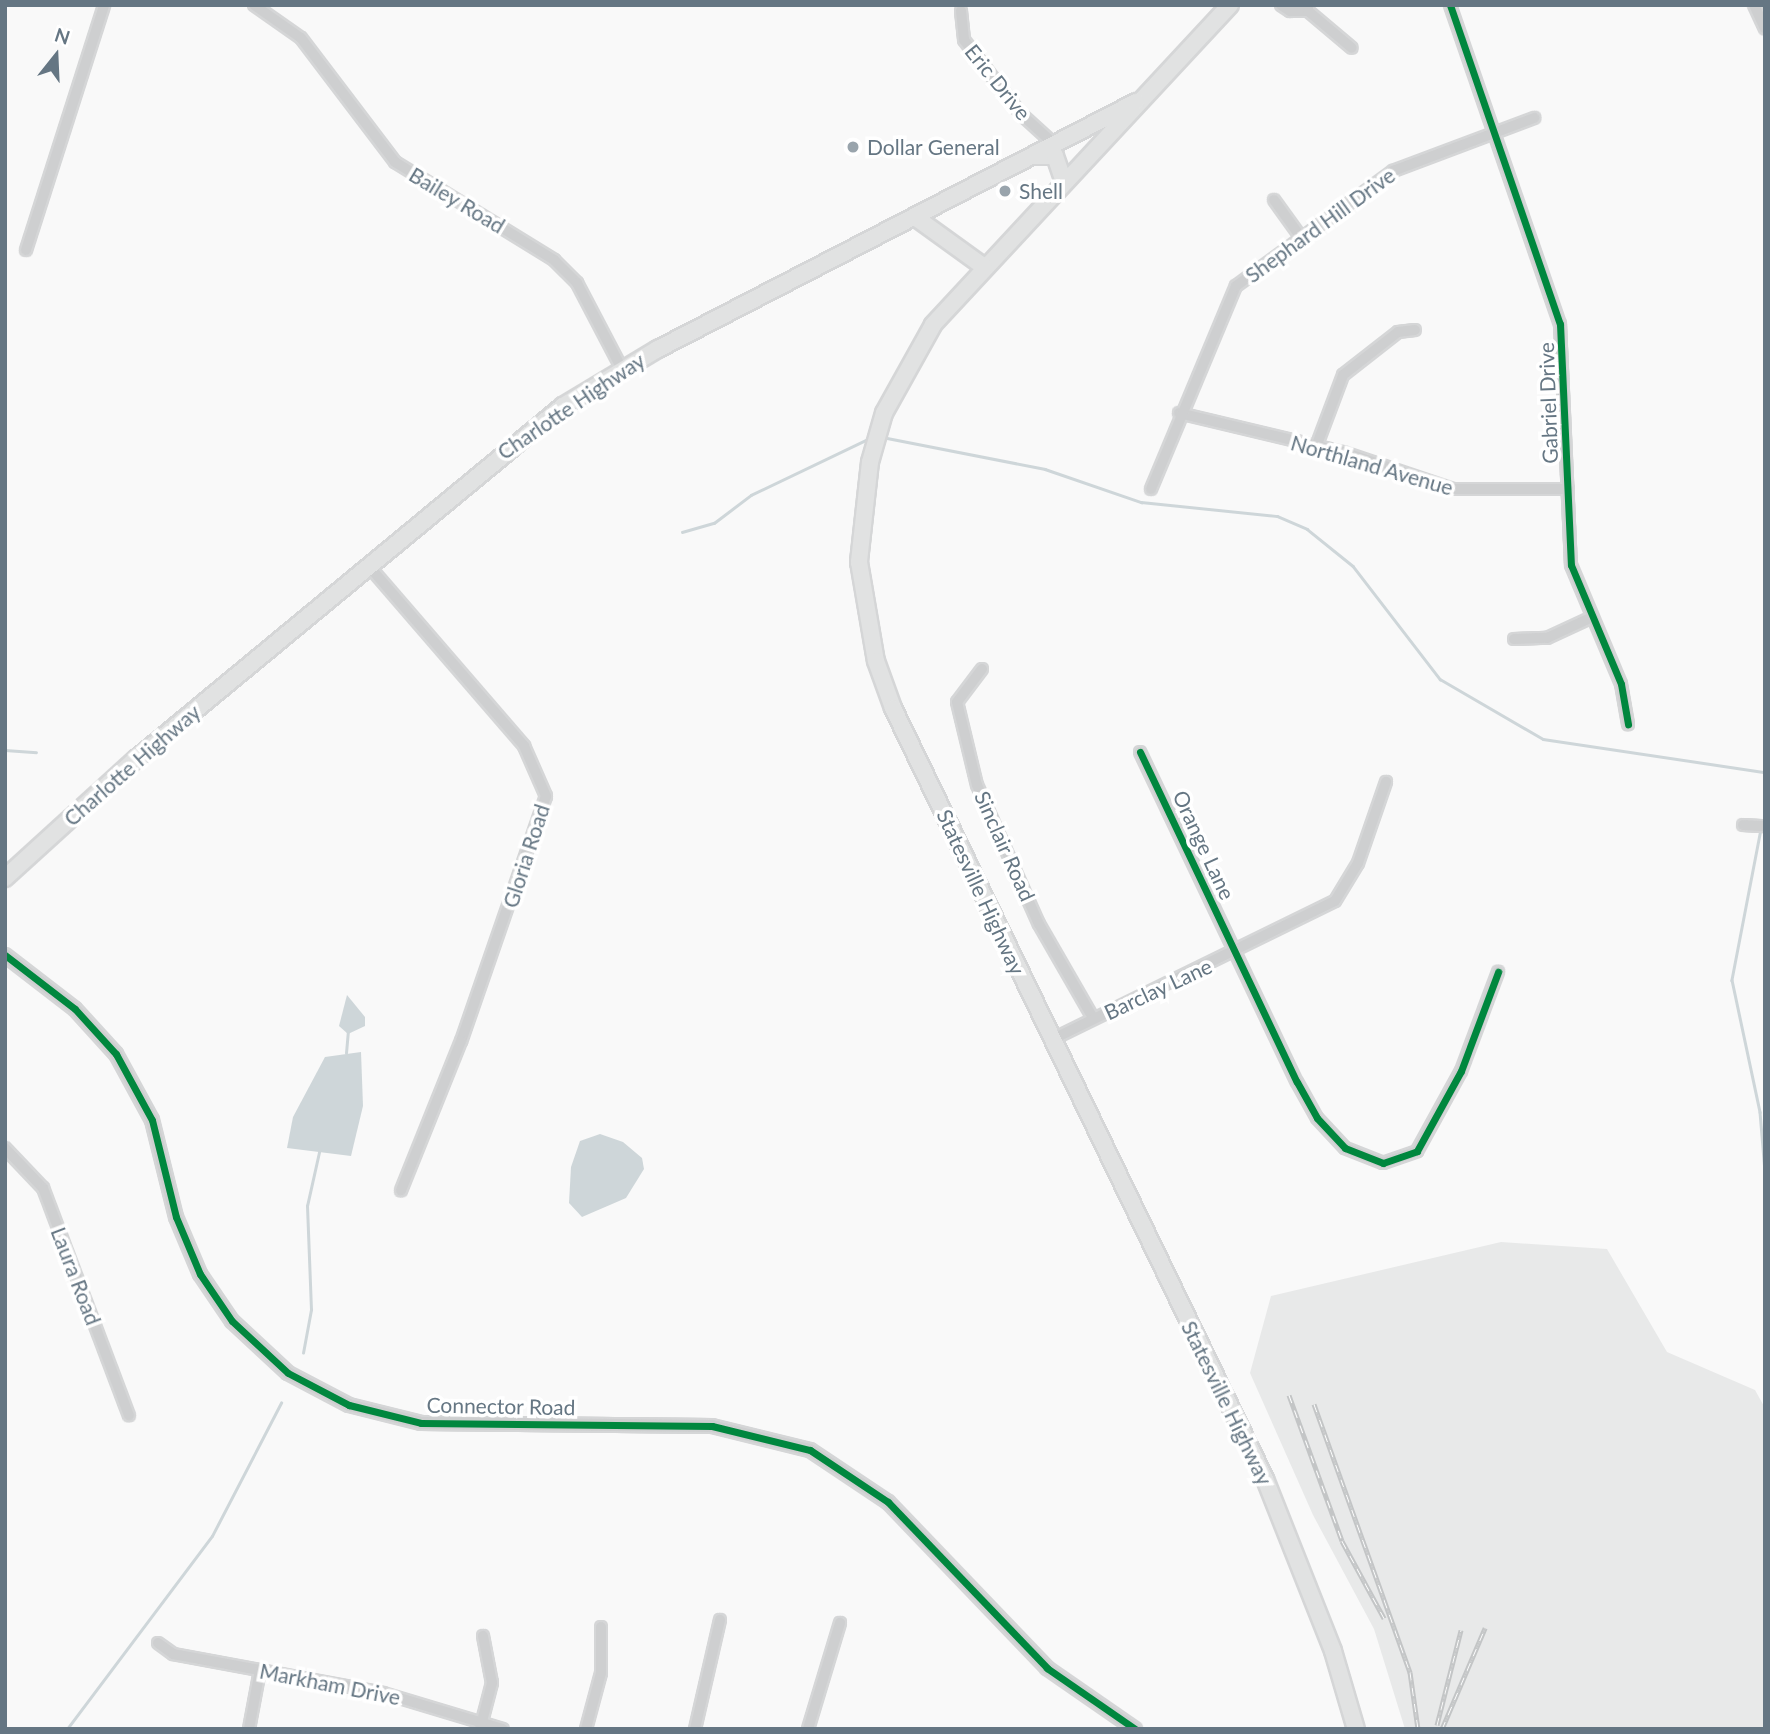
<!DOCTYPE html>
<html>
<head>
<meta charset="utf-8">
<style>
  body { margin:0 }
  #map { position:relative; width:1770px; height:1734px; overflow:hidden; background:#f9f9f9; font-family:Lato,sans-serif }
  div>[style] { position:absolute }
  .built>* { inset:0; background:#e8e9e9 }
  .water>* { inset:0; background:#ced6d9 }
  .stream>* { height:2.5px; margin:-1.25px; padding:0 1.25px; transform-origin:1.25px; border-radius:1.25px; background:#ced6d9 }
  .roads { filter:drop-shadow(2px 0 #d5d6d7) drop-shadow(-2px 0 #d5d6d7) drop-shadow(0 2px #d5d6d7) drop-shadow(0 -2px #d5d6d7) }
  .minor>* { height:10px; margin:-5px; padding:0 5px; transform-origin:5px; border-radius:5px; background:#cecfd0 }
  .tertiary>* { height:12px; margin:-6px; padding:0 6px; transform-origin:6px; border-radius:6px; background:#cecfd0 }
  .primary>* { height:16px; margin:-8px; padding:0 8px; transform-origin:8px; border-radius:8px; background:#e1e2e2 }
  .rail>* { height:5px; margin-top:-2.5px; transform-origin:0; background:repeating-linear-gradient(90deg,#fff 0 8px,#c3c5c6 0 16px); box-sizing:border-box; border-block:2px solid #c3c5c6 }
  .cycleway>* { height:7px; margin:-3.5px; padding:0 3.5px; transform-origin:3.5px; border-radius:3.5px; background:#00873e }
  .dots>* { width:19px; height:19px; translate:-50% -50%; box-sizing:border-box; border:4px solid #fff; border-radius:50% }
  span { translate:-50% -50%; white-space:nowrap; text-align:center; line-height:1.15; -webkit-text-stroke:7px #fff; paint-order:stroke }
  .street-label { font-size:21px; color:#657683 }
  .poi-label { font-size:21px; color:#657683 }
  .left { translate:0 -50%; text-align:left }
  .frame { position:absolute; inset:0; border:7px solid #657683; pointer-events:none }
  .north { position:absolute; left:21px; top:21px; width:70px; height:70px; -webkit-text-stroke:5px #fff; paint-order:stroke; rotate:18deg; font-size:19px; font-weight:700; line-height:28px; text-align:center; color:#657683 }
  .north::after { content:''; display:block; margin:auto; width:24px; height:32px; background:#657683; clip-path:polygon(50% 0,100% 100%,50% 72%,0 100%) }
</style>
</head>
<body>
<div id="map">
  <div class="built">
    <div style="clip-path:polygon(1501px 1242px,1607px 1249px,1667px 1352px,1755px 1390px,1765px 1408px,1765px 1729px,1405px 1729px,1374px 1629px,1313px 1515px,1250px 1373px,1271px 1296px)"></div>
  </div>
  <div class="water">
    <div style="clip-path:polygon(347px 995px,365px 1017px,365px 1026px,348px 1034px,339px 1026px)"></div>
    <div style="clip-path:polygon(361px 1052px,363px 1106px,351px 1156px,287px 1148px,293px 1117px,325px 1057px)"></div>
    <div style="clip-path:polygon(600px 1134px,623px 1142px,642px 1158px,644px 1169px,626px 1198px,582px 1217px,569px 1203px,571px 1167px,580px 1141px)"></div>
  </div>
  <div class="stream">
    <div style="left:882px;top:437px;width:166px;rotate:11.1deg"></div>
    <div style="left:1045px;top:469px;width:102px;rotate:19deg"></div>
    <div style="left:1141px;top:502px;width:137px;rotate:5.9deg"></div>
    <div style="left:1277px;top:516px;width:33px;rotate:23deg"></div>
    <div style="left:1307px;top:529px;width:59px;rotate:38.8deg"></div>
    <div style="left:1353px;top:566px;width:143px;rotate:52.4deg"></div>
    <div style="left:1440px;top:679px;width:119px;rotate:30.2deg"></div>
    <div style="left:1543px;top:739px;width:224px;rotate:8.5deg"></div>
    <div style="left:682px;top:532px;width:33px;rotate:-16deg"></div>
    <div style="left:714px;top:523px;width:46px;rotate:-37.1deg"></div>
    <div style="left:751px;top:495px;width:134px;rotate:-25.6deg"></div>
    <div style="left:5px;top:750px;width:31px;rotate:4deg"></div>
    <div style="left:1761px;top:829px;width:154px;rotate:100.9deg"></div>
    <div style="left:1732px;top:980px;width:135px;rotate:78deg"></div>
    <div style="left:1760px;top:1112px;width:60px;rotate:85.2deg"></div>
    <div style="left:346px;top:1053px;width:22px;rotate:-85deg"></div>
    <div style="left:303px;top:1353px;width:44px;rotate:-79.5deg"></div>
    <div style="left:311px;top:1310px;width:104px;rotate:-92.2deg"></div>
    <div style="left:307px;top:1206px;width:59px;rotate:-77.4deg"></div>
    <div style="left:67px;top:1729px;width:241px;rotate:-53.1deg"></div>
    <div style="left:212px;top:1536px;width:150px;rotate:-62.6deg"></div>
  </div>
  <div class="roads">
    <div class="minor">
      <div style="left:254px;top:5px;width:57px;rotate:35.1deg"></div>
      <div style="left:301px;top:38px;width:156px;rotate:52.8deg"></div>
      <div style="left:395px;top:162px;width:187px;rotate:31.6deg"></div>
      <div style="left:554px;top:260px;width:33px;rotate:45deg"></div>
      <div style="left:577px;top:283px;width:97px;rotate:62.4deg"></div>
      <div style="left:1281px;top:5px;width:11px;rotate:34deg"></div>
      <div style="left:1290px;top:11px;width:18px"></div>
      <div style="left:1308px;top:11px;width:5px;rotate:-90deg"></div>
      <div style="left:1450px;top:5px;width:337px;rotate:71deg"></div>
      <div style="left:1560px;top:324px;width:241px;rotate:87.4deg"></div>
      <div style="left:1571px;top:565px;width:129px;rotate:67.2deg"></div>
      <div style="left:1621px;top:684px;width:41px;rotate:80.1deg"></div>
      <div style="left:1754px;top:5px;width:26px;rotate:65deg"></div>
      <div style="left:961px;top:11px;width:29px;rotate:84deg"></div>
      <div style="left:964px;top:40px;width:93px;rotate:52.4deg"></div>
      <div style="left:1021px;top:114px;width:45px;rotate:42.3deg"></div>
      <div style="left:1308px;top:11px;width:57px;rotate:40.1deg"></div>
      <div style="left:1274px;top:200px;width:44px;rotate:54.2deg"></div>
      <div style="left:26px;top:250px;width:257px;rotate:-72.3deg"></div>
      <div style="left:1179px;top:413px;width:169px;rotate:13.4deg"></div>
      <div style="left:1343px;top:452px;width:116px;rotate:18.6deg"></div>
      <div style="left:1453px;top:489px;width:115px"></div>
      <div style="left:1316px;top:447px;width:77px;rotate:-69.4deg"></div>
      <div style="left:1343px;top:375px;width:70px;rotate:-38deg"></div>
      <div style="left:1398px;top:332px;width:17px;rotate:-7deg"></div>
      <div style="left:1151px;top:489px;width:220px;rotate:-67.3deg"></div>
      <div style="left:1236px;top:286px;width:195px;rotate:-36.2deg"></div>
      <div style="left:1393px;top:171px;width:151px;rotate:-20.6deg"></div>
      <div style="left:368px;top:565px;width:239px;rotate:49.2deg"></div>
      <div style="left:524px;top:746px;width:55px;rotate:66.3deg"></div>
      <div style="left:546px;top:796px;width:259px;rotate:109.1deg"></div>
      <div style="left:461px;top:1041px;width:161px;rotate:111.9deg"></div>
      <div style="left:1514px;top:639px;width:33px;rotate:-2deg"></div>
      <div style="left:1547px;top:638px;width:47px;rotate:-24.9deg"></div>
      <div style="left:982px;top:669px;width:41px;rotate:127.1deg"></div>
      <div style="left:957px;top:702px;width:85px;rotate:76.5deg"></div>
      <div style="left:977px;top:785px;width:152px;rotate:66deg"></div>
      <div style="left:1039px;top:924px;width:108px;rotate:60.1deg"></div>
      <div style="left:1140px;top:752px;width:365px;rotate:64.6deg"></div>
      <div style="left:1297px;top:1082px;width:41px;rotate:60.9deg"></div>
      <div style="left:1317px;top:1118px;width:41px;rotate:47deg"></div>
      <div style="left:1345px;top:1148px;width:41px;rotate:21.5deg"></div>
      <div style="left:1383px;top:1163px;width:36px;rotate:-19deg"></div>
      <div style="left:1417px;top:1151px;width:91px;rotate:-61.2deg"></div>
      <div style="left:1461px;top:1071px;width:106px;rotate:-69.5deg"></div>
      <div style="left:1743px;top:825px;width:22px;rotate:3deg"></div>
      <div style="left:1051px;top:1040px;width:316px;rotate:-26.1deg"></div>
      <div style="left:1335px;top:901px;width:44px;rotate:-58.8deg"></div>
      <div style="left:1358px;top:863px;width:86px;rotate:-70.9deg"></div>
      <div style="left:5px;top:1148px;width:55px;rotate:46.5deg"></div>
      <div style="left:43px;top:1188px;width:243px;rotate:69.3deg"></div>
      <div style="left:158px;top:1643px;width:19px;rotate:36deg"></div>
      <div style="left:173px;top:1654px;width:214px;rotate:10.5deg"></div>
      <div style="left:383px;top:1693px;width:125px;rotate:16.7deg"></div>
      <div style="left:249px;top:1729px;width:60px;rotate:-79.4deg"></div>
      <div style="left:480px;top:1729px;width:48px;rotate:-75.4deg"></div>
      <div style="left:492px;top:1683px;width:48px;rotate:-100.8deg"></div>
      <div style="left:586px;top:1729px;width:58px;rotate:-75deg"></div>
      <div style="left:601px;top:1673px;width:46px;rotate:-90deg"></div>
      <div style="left:695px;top:1729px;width:112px;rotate:-77.1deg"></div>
      <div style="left:808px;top:1729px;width:111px;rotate:-73.2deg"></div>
    </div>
    <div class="tertiary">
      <div style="left:5px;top:955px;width:88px;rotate:37.6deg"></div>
      <div style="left:75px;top:1009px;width:61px;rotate:47.7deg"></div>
      <div style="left:116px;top:1054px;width:75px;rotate:61.4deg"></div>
      <div style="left:152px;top:1120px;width:100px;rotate:76.1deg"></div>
      <div style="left:176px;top:1217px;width:62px;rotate:67.2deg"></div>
      <div style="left:200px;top:1274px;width:57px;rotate:55.8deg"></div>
      <div style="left:232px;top:1321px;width:76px;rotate:42.9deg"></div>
      <div style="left:288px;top:1373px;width:69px;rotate:27.7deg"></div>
      <div style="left:349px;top:1405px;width:74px;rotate:14deg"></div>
      <div style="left:421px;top:1423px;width:291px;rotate:0.6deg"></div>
      <div style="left:712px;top:1426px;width:101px;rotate:13.8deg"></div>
      <div style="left:810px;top:1450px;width:94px;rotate:33.7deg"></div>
      <div style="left:888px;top:1502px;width:230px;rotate:46.2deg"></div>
      <div style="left:1047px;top:1668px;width:107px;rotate:34.7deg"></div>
    </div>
    <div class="primary">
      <div style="left:1230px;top:5px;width:437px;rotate:132.9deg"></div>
      <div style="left:933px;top:325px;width:101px;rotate:119.1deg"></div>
      <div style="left:884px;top:413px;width:51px;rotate:105.9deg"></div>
      <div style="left:870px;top:462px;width:101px;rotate:96.3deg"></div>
      <div style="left:859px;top:562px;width:100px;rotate:80.3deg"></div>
      <div style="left:876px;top:661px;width:50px;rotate:70.1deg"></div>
      <div style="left:893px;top:708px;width:856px;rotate:64.24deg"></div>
      <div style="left:1265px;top:1479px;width:185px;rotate:68.4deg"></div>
      <div style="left:1333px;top:1651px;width:81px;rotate:73.6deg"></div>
      <div style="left:1033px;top:156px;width:22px"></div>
      <div style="left:1055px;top:156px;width:28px;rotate:71deg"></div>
      <div style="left:915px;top:217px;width:85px;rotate:35.9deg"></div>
      <div style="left:5px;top:878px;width:177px;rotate:-42.3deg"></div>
      <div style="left:136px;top:759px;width:554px;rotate:-39.58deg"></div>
      <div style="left:563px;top:406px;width:111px;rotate:-31deg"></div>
      <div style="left:658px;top:349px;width:538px;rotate:-27.33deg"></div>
    </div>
  </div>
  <div class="rail">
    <div style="left:1289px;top:1395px;width:155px;rotate:70deg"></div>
    <div style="left:1342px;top:1541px;width:88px;rotate:61.4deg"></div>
    <div style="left:1314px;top:1404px;width:285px;rotate:70.3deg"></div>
    <div style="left:1410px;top:1672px;width:58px;rotate:82deg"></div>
    <div style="left:1437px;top:1725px;width:98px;rotate:-75.8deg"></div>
    <div style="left:1442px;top:1729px;width:110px;rotate:-66.9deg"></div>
  </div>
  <div class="cycleway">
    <div style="left:1450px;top:5px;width:337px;rotate:71deg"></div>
    <div style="left:1560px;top:324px;width:241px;rotate:87.4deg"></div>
    <div style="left:1571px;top:565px;width:129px;rotate:67.2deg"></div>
    <div style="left:1621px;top:684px;width:41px;rotate:80.1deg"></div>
    <div style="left:1140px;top:752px;width:365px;rotate:64.6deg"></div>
    <div style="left:1297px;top:1082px;width:41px;rotate:60.9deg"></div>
    <div style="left:1317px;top:1118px;width:41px;rotate:47deg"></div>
    <div style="left:1345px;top:1148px;width:41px;rotate:21.5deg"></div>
    <div style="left:1383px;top:1163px;width:36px;rotate:-19deg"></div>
    <div style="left:1417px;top:1151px;width:91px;rotate:-61.2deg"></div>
    <div style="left:1461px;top:1071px;width:106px;rotate:-69.5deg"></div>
    <div style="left:5px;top:955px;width:88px;rotate:37.6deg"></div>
    <div style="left:75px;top:1009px;width:61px;rotate:47.7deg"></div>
    <div style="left:116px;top:1054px;width:75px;rotate:61.4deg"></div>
    <div style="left:152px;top:1120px;width:100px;rotate:76.1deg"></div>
    <div style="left:176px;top:1217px;width:62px;rotate:67.2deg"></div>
    <div style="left:200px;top:1274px;width:57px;rotate:55.8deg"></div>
    <div style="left:232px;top:1321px;width:76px;rotate:42.9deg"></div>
    <div style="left:288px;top:1373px;width:69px;rotate:27.7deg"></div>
    <div style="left:349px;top:1405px;width:74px;rotate:14deg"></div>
    <div style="left:421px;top:1423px;width:291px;rotate:0.6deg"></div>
    <div style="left:712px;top:1426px;width:101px;rotate:13.8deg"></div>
    <div style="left:810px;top:1450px;width:94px;rotate:33.7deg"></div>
    <div style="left:888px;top:1502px;width:230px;rotate:46.2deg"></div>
    <div style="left:1047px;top:1668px;width:107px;rotate:34.7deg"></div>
  </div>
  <div class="dots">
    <div style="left:853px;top:147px;background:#99a4ac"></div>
    <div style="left:1005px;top:191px;background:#99a4ac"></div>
  </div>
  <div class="street-label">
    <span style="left:998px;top:82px;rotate:51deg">Eric Drive</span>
    <span style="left:457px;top:200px;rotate:31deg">Bailey Road</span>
    <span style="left:1320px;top:225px;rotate:-36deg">Shephard Hill Drive</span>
    <span style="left:1548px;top:403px;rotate:-92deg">Gabriel Drive</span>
    <span style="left:571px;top:406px;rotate:-34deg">Charlotte Highway</span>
    <span style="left:1372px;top:465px;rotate:16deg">Northland Avenue</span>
    <span style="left:132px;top:765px;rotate:-41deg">Charlotte Highway</span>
    <span style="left:1204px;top:845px;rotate:65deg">Orange Lane</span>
    <span style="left:1005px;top:846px;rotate:66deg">Sinclair Road</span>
    <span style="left:526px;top:856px;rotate:-72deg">Gloria Road</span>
    <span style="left:981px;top:892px;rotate:65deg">Statesville Highway</span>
    <span style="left:1158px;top:989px;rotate:-25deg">Barclay Lane</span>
    <span style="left:76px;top:1276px;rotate:69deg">Laura Road</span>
    <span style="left:1227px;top:1403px;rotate:64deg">Statesville Highway</span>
    <span style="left:501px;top:1406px;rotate:1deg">Connector Road</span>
    <span style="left:330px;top:1684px;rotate:11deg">Markham Drive</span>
  </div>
  <div class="poi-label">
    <span class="left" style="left:867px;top:147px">Dollar General</span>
    <span class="left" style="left:1019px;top:191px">Shell</span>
  </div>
  <div class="frame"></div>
  <div class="north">N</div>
</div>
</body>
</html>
